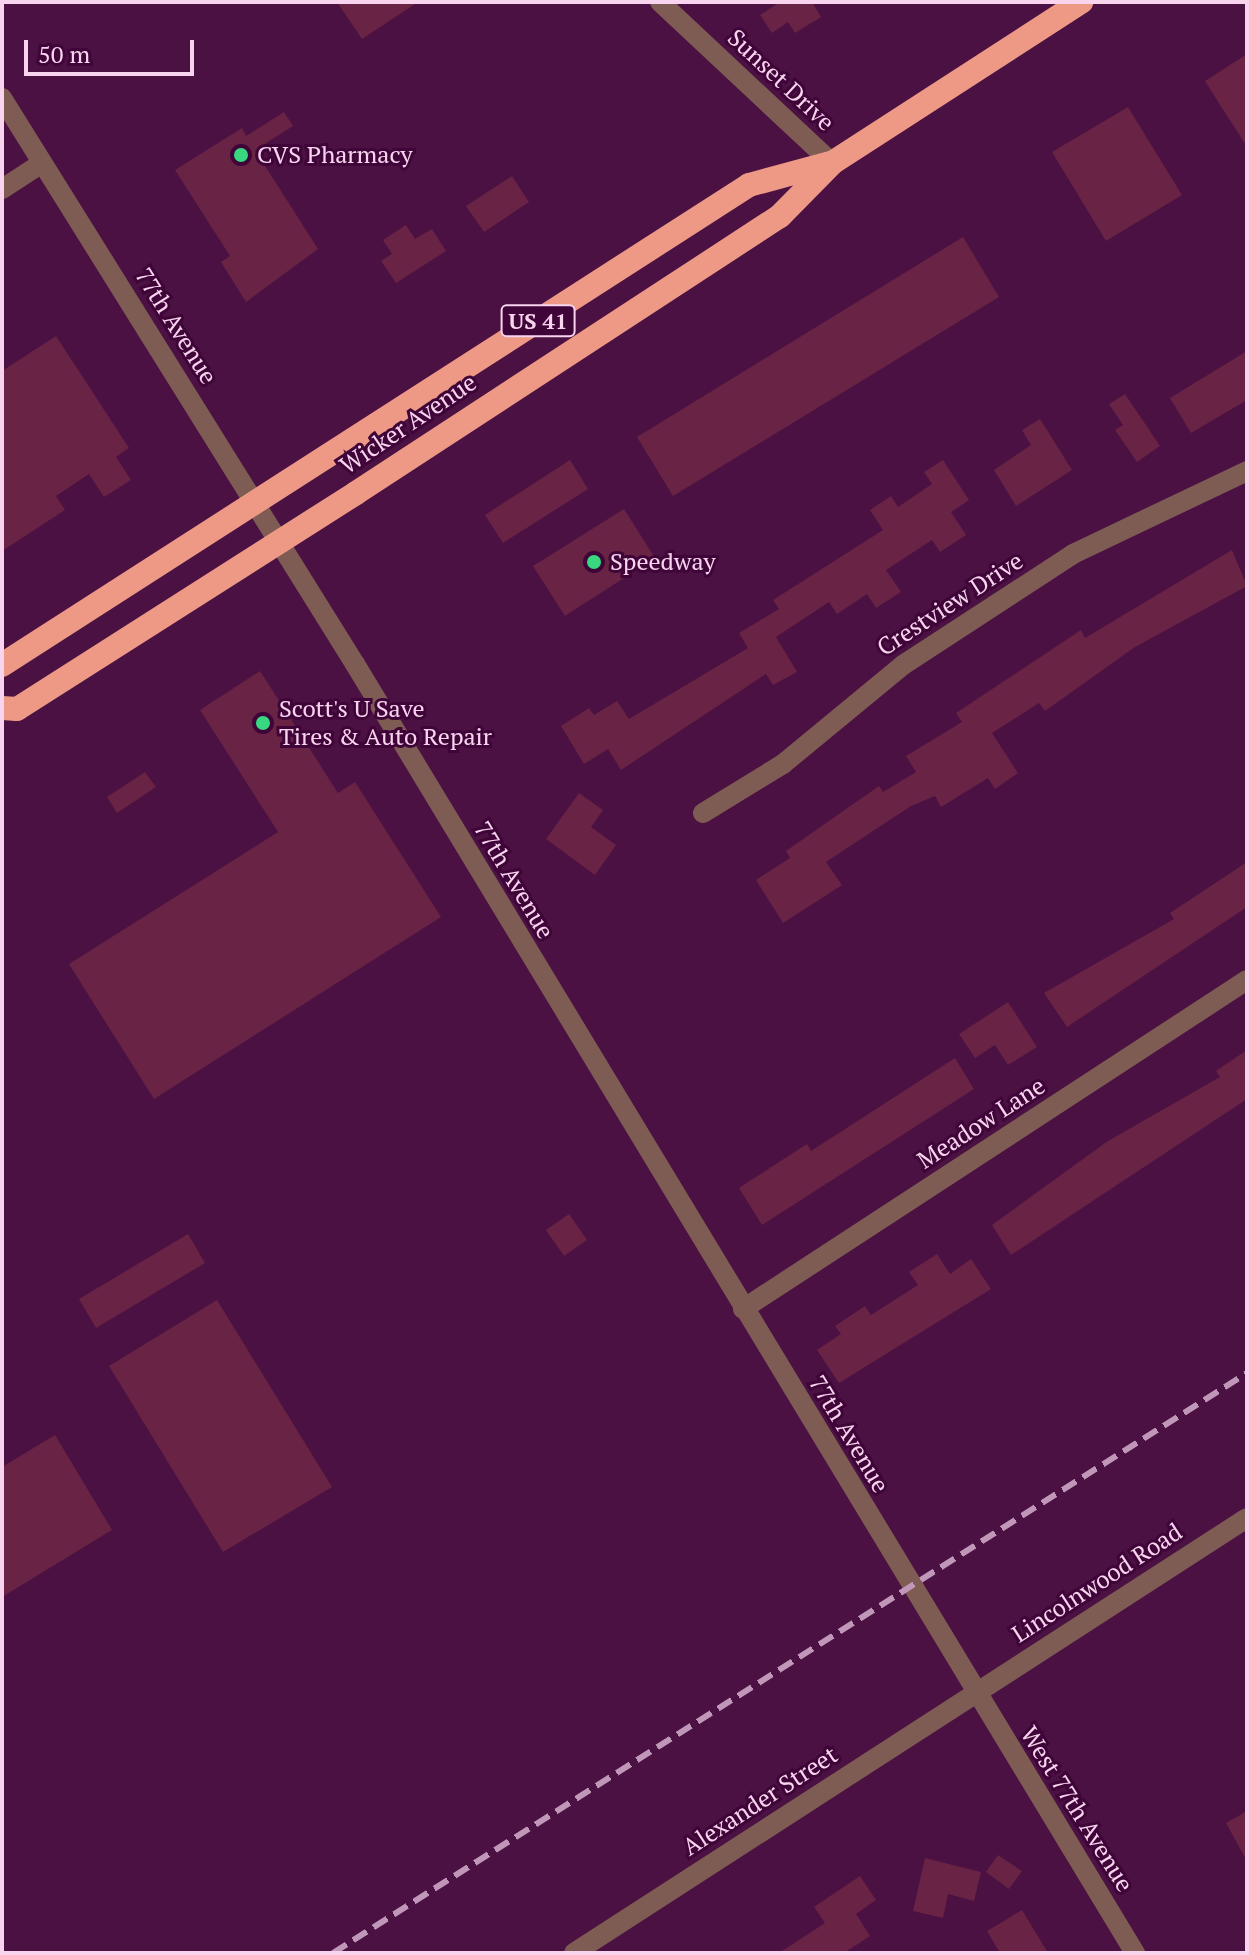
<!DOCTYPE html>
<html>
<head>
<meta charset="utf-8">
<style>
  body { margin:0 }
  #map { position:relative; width:1249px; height:1955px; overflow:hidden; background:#4a1142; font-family:"PT Serif",serif }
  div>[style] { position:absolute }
  .building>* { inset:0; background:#692344 }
  .minor>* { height:20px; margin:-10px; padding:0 10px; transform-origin:10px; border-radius:10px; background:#7e5c53 }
  .highway>* { height:24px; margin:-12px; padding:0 12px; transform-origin:12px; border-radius:12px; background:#ee9985 }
  .rail>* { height:6px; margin-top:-3px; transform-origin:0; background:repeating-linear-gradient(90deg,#c197b9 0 16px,transparent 0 24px) }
  .dots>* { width:22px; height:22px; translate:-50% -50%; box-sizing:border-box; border:4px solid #3f0538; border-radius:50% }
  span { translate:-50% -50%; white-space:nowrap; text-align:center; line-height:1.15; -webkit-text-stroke:6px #3f0538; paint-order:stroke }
  .shield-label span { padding:2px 6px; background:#3f0538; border:2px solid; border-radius:6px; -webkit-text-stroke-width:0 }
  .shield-label { font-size:22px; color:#f8d4ef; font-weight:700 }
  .street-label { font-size:24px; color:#f8d4ef }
  .poi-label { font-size:24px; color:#f8d4ef }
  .left { translate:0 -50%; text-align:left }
  .frame { position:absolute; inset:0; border:4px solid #f8d4ef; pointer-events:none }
  .scale { position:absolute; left:24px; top:40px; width:170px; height:36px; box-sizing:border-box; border:4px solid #f8d4ef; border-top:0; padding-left:10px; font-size:24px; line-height:28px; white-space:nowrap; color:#f8d4ef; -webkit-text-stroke:6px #3f0538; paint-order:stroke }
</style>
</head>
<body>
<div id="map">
  <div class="building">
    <div style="clip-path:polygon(337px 2px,418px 2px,362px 39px)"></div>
    <div style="clip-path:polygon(780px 2px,812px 2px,821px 17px,795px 33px,788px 22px,772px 33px,760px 15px)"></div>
    <div style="clip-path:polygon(1247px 54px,1247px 147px,1205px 81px)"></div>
    <div style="clip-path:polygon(1128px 107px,1182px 195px,1106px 241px,1052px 152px)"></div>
    <div style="clip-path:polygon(284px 112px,293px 126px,255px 150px,318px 249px,246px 302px,221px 262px,230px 256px,175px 170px,242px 128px,246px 136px)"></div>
    <div style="clip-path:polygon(512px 176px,529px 202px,484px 232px,466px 206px)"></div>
    <div style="clip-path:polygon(406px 225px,415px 239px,432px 229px,446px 251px,396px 283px,381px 261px,392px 254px,383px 240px)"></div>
    <div style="clip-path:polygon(963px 237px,999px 297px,673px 496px,637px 437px)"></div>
    <div style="clip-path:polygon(56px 336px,129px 448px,116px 457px,131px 480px,104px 497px,89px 474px,56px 496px,65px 510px,2px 551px,2px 371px)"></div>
    <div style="clip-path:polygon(1247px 351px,1247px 400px,1191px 433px,1170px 398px)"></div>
    <div style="clip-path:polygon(1125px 394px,1160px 446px,1137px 462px,1115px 430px,1123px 425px,1109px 404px)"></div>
    <div style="clip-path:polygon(1040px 419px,1072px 470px,1016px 506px,994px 470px,1031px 445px,1022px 430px)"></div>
    <div style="clip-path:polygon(570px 460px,588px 489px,503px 543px,485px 515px)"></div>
    <div style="clip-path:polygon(943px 460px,969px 500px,951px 512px,966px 535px,940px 552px,932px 540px,886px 570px,901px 592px,876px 608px,867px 594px,837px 614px,829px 602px,776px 637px,797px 672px,773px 685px,766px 674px,621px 770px,608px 749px,584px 764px,561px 726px,589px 708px,594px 715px,617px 701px,629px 719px,748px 648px,739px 633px,779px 609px,773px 600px,883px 530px,870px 510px,891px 496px,898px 507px,932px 484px,924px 472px)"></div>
    <div style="clip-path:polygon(624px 509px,655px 558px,565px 616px,533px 566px)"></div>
    <div style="clip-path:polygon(1232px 550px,1247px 586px,1135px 647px,1045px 711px,1039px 703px,992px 733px,1018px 773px,995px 789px,988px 778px,941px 807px,935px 796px,911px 806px,826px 862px,842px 885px,783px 923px,756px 880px,790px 858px,786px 851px,879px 786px,883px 792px,916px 772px,906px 756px,962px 722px,956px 713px,1081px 630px,1085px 638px)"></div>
    <div style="clip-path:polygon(260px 671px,338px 793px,355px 782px,441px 917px,154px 1099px,69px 964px,278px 832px,200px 710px)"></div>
    <div style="clip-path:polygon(145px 772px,156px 787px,117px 813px,107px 797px)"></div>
    <div style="clip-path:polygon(579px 793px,603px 810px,591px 827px,616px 845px,595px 875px,546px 839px)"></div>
    <div style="clip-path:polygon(1247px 862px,1247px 907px,1067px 1027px,1044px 993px,1174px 919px,1170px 913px)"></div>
    <div style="clip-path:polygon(1008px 1002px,1037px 1047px,1008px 1065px,995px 1045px,975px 1058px,959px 1034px)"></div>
    <div style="clip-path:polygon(1247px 1050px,1247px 1099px,1011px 1255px,992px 1225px,1108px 1141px,1220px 1077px,1216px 1071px)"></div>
    <div style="clip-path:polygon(955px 1058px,974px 1089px,762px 1225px,739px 1188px,807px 1144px,811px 1151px)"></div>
    <div style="clip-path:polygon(569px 1214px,587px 1240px,564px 1256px,546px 1230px)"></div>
    <div style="clip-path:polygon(188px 1234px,205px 1263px,96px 1328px,79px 1299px)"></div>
    <div style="clip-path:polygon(937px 1254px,950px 1274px,971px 1259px,991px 1289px,839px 1383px,817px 1350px,841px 1334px,835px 1326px,865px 1306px,871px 1315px,918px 1285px,909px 1272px)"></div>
    <div style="clip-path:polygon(217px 1300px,332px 1487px,223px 1552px,109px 1366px)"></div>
    <div style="clip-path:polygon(55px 1435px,112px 1530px,2px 1597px,2px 1467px)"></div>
    <div style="clip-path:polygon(1247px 1811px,1247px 1861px,1226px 1823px)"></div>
    <div style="clip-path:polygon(998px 1855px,1022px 1871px,1009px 1889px,986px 1872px)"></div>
    <div style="clip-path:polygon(925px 1858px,981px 1872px,974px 1901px,948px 1894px,943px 1918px,913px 1911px)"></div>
    <div style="clip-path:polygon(860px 1876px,876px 1900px,856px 1914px,870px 1936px,844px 1953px,779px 1953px,825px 1923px,814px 1907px)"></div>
    <div style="clip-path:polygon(1022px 1910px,1048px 1953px,1000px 1953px,987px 1931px)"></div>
  </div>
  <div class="minor">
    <div style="left:660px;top:2px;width:236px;rotate:43.1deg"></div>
    <div style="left:2px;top:98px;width:667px;rotate:58.05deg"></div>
    <div style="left:355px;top:664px;width:1507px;rotate:58.82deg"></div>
    <div style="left:2px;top:189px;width:48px;rotate:-33deg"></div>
    <div style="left:703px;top:813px;width:94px;rotate:-31.5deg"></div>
    <div style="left:783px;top:764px;width:156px;rotate:-39.5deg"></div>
    <div style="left:903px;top:665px;width:203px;rotate:-33.1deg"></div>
    <div style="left:1073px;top:554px;width:193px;rotate:-25.5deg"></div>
    <div style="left:743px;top:1309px;width:602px;rotate:-33.14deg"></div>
    <div style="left:574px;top:1953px;width:801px;rotate:-32.88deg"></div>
  </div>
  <div class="highway">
    <div style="left:2px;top:665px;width:888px;rotate:-32.72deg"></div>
    <div style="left:749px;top:185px;width:84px;rotate:-15.2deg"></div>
    <div style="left:2px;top:708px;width:15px;rotate:4deg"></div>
    <div style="left:17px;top:709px;width:402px;rotate:-32.5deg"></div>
    <div style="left:356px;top:493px;width:506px;rotate:-33.16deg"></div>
    <div style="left:780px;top:216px;width:74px;rotate:-45.5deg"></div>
    <div style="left:832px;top:163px;width:297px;rotate:-32.9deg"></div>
  </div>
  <div class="rail">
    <div style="left:333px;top:1953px;width:1082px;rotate:-32.4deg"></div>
  </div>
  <div class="dots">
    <div style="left:241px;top:155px;background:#37d880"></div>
    <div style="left:594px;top:562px;background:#37d880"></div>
    <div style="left:263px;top:723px;background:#37d880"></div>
  </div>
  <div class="shield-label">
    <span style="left:538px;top:321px">US 41</span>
  </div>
  <div class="street-label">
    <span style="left:781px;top:80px;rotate:43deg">Sunset Drive</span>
    <span style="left:176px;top:326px;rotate:58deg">77th Avenue</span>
    <span style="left:408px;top:424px;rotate:-34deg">Wicker Avenue</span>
    <span style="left:950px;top:604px;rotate:-33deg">Crestview Drive</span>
    <span style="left:514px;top:880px;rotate:59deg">77th Avenue</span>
    <span style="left:981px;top:1123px;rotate:-33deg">Meadow Lane</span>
    <span style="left:849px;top:1434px;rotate:59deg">77th Avenue</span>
    <span style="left:1097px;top:1583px;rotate:-33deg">Lincolnwood Road</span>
    <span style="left:760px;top:1801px;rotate:-33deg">Alexander Street</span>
    <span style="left:1077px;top:1809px;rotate:58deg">West 77th Avenue</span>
  </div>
  <div class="poi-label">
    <span class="left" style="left:257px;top:155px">CVS Pharmacy</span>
    <span class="left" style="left:610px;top:562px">Speedway</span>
    <span class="left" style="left:279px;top:723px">Scott's U Save<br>Tires &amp; Auto Repair</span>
  </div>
  <div class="frame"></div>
  <div class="scale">50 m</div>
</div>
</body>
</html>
